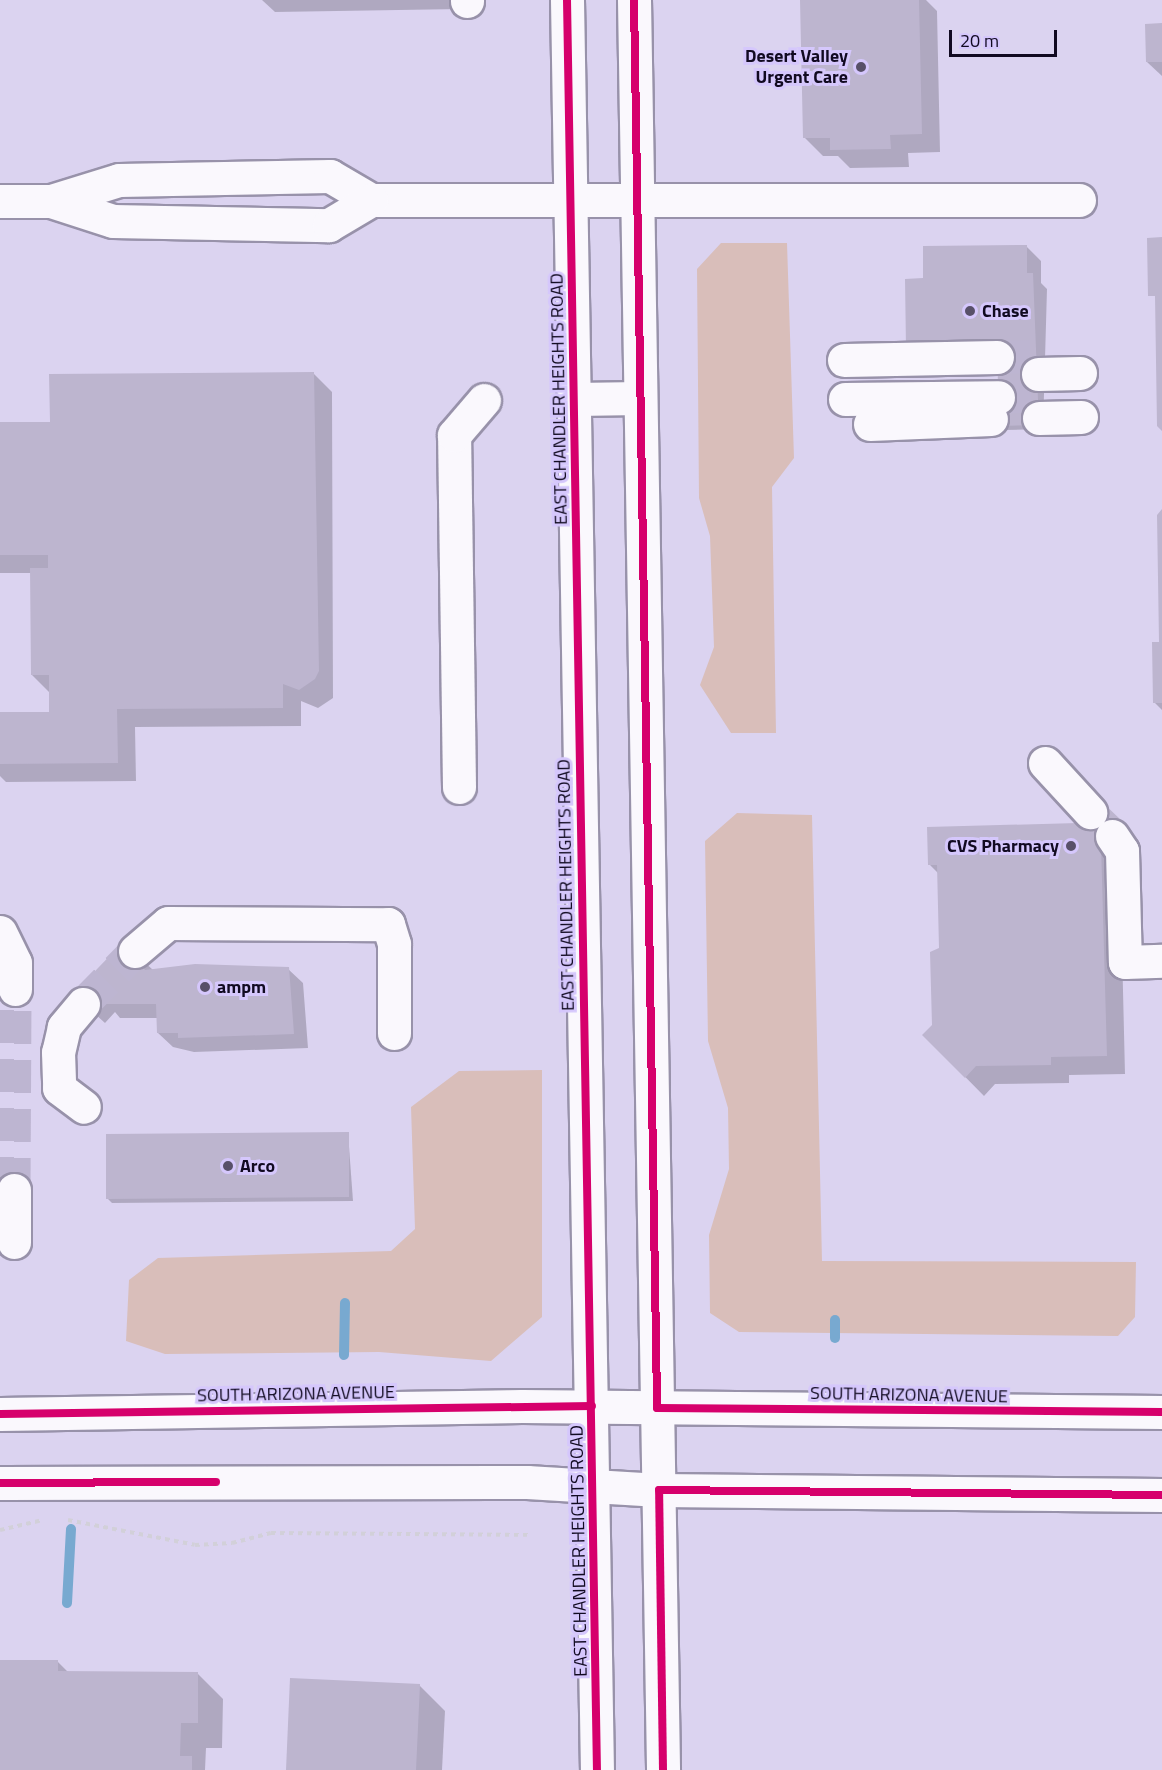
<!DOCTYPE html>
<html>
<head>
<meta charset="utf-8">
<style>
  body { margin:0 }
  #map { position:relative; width:1162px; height:1770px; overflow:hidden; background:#dbd3f0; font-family:"Titillium Web",sans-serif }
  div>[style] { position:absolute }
  .green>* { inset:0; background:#d9beba }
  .shadow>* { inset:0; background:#0003 }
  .stream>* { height:10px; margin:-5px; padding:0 5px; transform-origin:5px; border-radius:5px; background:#78a9d0 }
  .building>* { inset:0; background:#bdb5cf }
  .minor-tunnel>* { height:33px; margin-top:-16.5px; transform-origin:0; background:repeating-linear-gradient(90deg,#bdb5d1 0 33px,transparent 0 49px) }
  .path>* { height:4px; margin-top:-2px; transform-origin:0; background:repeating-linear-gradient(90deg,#d2d0d9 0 4.5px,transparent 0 9px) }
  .roads { filter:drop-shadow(2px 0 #9892aa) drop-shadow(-2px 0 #9892aa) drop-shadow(0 2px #9892aa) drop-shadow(0 -2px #9892aa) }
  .minor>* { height:33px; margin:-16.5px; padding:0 16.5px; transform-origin:16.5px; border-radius:16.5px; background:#faf8fd }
  .major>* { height:33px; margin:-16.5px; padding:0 16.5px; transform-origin:16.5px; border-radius:16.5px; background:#faf8fd }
  .cycleway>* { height:8px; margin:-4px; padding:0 4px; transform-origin:4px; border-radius:4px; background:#d6006c }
  .dots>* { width:16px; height:16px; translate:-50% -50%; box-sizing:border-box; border:3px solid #d5c7fc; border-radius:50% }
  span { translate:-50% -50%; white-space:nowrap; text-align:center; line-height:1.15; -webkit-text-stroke:6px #d5c7fc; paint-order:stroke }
  .poi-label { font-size:18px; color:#110a21; font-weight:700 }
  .right { translate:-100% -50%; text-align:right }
  .left { translate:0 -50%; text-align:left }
  .street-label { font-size:18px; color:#110a21 }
  .scale { position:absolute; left:949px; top:30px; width:108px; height:27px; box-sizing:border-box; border:3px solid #110a21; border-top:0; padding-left:8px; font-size:18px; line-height:21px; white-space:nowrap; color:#110a21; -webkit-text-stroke:4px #d5c7fc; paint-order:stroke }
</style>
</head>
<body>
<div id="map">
  <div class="green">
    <div style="clip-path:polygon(721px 243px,787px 243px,794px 458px,772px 487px,776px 733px,731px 733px,700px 685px,714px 647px,710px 536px,699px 498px,697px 269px)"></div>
    <div style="clip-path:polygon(737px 813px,812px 815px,822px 1261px,1136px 1262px,1135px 1317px,1118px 1336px,739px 1332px,710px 1313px,709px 1235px,729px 1169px,728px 1108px,708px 1041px,705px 841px)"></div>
    <div style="clip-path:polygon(542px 1070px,542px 1317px,491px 1361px,379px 1352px,165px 1354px,126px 1341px,129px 1280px,158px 1258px,391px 1251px,415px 1229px,411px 1107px,459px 1071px)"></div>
  </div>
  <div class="shadow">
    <div style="clip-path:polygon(262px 0,461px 0,461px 9px,275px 12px)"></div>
    <div style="clip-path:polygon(801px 0,926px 0,937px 11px,940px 152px,908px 153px,909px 167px,850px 168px,838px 156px,823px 156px,805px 138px)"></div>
    <div style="clip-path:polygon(1162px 25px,1162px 76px,1147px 62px)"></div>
    <div style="clip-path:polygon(1026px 246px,1041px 261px,1041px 283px,1047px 289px,1043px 429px,1005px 430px,999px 361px,925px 280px)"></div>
    <div style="clip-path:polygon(313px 373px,332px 392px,333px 698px,318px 708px,301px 701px,301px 726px,135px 727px,136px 781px,6px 782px,0 776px,0 714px,50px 713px,50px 693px,32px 675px,32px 573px,0 573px,0 423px,51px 423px)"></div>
    <div style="clip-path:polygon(1162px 511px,1162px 710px,1154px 702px,1161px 644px)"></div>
    <div style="clip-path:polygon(1100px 802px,1126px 826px,1105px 850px,1120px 864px,1125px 1074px,1069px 1075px,1069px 1083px,995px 1084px,984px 1096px,924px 1035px,933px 1026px,941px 949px,939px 874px,930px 865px,1079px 824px)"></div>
    <div style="clip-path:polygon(124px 943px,153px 970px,288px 969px,303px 983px,308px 1048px,194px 1052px,173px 1047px,158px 1033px,158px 1018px,120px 1018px,115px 1012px,105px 1023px,84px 1004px)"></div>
    <div style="clip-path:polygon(348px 1133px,353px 1201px,112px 1203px,108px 1199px)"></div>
    <div style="clip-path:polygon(0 1662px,58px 1662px,69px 1673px,198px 1674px,223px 1699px,222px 1748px,206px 1748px,205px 1770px,0 1770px)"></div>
    <div style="clip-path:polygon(419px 1685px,445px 1711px,442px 1770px,288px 1770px)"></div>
  </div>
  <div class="stream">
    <div style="left:835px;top:1320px;width:18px;rotate:90deg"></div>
    <div style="left:344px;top:1355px;width:52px;rotate:-88.9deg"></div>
    <div style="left:67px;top:1603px;width:74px;rotate:-86.9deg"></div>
  </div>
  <div class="building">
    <div style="clip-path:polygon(800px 0,919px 0,922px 134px,890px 135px,891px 149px,830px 150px,830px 138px,803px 138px)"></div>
    <div style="clip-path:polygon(1162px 23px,1162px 62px,1146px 62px,1145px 24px)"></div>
    <div style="clip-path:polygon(1162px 237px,1162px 431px,1157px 426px,1155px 296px,1148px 296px,1147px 238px)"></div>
    <div style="clip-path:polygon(1027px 245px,1027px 273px,1033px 273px,1039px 425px,999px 426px,997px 347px,906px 348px,905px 279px,923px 278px,923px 246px)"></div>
    <div style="clip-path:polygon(314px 372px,319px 671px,315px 679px,299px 690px,283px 684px,283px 708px,117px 709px,118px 763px,0 764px,0 712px,49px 712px,49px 675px,31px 675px,30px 568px,48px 568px,48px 555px,0 555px,0 422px,50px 422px,49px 374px)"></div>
    <div style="clip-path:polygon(1162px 509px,1162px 703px,1153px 703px,1152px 642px,1159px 642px,1157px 515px)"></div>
    <div style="clip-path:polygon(1100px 800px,1122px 821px,1101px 844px,1107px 1056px,1051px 1057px,1051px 1065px,976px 1066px,965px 1078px,922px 1035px,932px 1025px,930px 952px,939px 948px,937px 865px,928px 865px,927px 827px,1078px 823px)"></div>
    <div style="clip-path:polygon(124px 941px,145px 970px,195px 964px,289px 967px,294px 1034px,178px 1038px,178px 1033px,157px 1033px,156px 1004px,104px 1004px,94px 1014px,73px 994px)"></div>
    <div style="clip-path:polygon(349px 1132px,349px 1197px,106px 1199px,106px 1134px)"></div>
    <div style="clip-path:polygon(0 1660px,58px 1660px,58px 1671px,198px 1672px,198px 1723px,181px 1723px,180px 1756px,192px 1756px,192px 1770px,0 1770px)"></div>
    <div style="clip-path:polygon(290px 1678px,420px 1684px,416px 1770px,286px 1770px)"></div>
  </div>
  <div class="minor-tunnel">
    <div style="left:997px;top:357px;width:41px;rotate:-1.4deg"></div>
    <div style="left:998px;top:397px;width:41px;rotate:-2.8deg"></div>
    <div style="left:83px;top:1004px;width:74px;rotate:-45.5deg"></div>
    <div style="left:14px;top:1190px;width:201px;rotate:-89.7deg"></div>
  </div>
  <div class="path">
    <div style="left:68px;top:1520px;width:129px;rotate:11.1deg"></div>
    <div style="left:195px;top:1545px;width:37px;rotate:-3deg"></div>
    <div style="left:232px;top:1543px;width:40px;rotate:-14.4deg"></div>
    <div style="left:271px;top:1533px;width:260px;rotate:0.4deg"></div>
    <div style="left:0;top:1530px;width:44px;rotate:-13.1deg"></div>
  </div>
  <div class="roads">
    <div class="minor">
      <div style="left:467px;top:0;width:1px;rotate:90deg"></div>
      <div style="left:0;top:201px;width:51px"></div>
      <div style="left:51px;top:201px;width:71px;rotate:-17.2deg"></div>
      <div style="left:119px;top:180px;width:211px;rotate:-1.1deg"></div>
      <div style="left:330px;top:176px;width:48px;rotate:30.3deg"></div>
      <div style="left:371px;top:200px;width:708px"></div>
      <div style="left:51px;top:201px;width:65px;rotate:17.9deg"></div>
      <div style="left:113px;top:221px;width:216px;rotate:1.1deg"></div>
      <div style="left:329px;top:225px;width:49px;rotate:-30.8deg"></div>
      <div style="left:844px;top:360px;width:153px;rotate:-1.1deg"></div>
      <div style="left:1038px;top:374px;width:42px;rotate:-1.4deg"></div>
      <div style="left:845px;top:399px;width:153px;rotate:-0.7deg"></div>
      <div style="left:1039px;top:418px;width:42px;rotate:-1.4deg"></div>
      <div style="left:870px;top:424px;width:121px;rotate:-2.4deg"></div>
      <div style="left:1045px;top:763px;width:67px;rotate:47.4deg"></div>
      <div style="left:459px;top:787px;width:352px;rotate:-90.8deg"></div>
      <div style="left:454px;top:435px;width:46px;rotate:-49.4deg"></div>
      <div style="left:1112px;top:836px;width:18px;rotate:56deg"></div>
      <div style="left:1122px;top:851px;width:111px;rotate:88.5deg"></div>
      <div style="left:1125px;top:962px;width:37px;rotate:-2deg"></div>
      <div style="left:0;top:932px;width:34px;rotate:64deg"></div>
      <div style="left:15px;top:963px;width:26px;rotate:90deg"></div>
      <div style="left:135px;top:951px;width:43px;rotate:-40.3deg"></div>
      <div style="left:168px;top:923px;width:220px;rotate:0.3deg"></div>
      <div style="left:388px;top:924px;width:21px;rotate:73deg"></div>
      <div style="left:394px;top:944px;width:89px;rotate:90deg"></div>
      <div style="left:83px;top:1004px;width:30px;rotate:130deg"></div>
      <div style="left:64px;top:1027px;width:26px;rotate:103deg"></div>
      <div style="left:58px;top:1052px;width:36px;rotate:88deg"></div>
      <div style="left:59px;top:1088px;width:31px;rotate:37deg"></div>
      <div style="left:14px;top:1190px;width:52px;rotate:90deg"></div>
    </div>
    <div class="major">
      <div style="left:567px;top:0;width:1770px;rotate:89.03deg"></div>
      <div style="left:634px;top:0;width:1770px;rotate:89.06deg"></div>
      <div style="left:575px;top:399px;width:65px;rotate:-0.9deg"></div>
      <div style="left:0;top:1414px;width:522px;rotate:-0.88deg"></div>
      <div style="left:522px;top:1406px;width:640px;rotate:0.54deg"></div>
      <div style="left:0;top:1483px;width:527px;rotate:-0.11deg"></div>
      <div style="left:527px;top:1482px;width:132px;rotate:3.5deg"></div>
      <div style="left:659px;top:1490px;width:503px;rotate:0.57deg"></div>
    </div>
  </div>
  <div class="cycleway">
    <div style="left:567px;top:0;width:1770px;rotate:89.03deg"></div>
    <div style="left:634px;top:0;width:1408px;rotate:89.06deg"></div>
    <div style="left:657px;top:1408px;width:505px;rotate:0.45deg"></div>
    <div style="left:0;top:1414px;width:592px;rotate:-0.77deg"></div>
    <div style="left:0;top:1483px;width:216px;rotate:-0.3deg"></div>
    <div style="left:663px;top:1770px;width:280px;rotate:-90.8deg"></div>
    <div style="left:659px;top:1490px;width:503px;rotate:0.57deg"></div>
  </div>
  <div class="dots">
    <div style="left:861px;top:67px;background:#585069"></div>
    <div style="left:970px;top:311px;background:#585069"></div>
    <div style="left:1071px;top:846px;background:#585069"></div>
    <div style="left:205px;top:987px;background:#585069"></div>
    <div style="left:228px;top:1166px;background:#585069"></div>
  </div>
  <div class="poi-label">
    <span class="right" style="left:848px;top:67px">Desert Valley<br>Urgent Care</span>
    <span class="left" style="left:982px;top:311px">Chase</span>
    <span class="right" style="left:1059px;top:846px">CVS Pharmacy</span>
    <span class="left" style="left:217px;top:987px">ampm</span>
    <span class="left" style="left:240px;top:1166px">Arco</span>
  </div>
  <div class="street-label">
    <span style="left:559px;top:399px;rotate:-91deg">EAST CHANDLER HEIGHTS ROAD</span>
    <span style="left:566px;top:885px;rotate:-91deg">EAST CHANDLER HEIGHTS ROAD</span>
    <span style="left:296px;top:1394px;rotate:-1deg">SOUTH ARIZONA AVENUE</span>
    <span style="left:909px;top:1395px;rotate:1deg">SOUTH ARIZONA AVENUE</span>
    <span style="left:579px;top:1551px;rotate:-91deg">EAST CHANDLER HEIGHTS ROAD</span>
  </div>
  <div class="scale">20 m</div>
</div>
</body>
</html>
